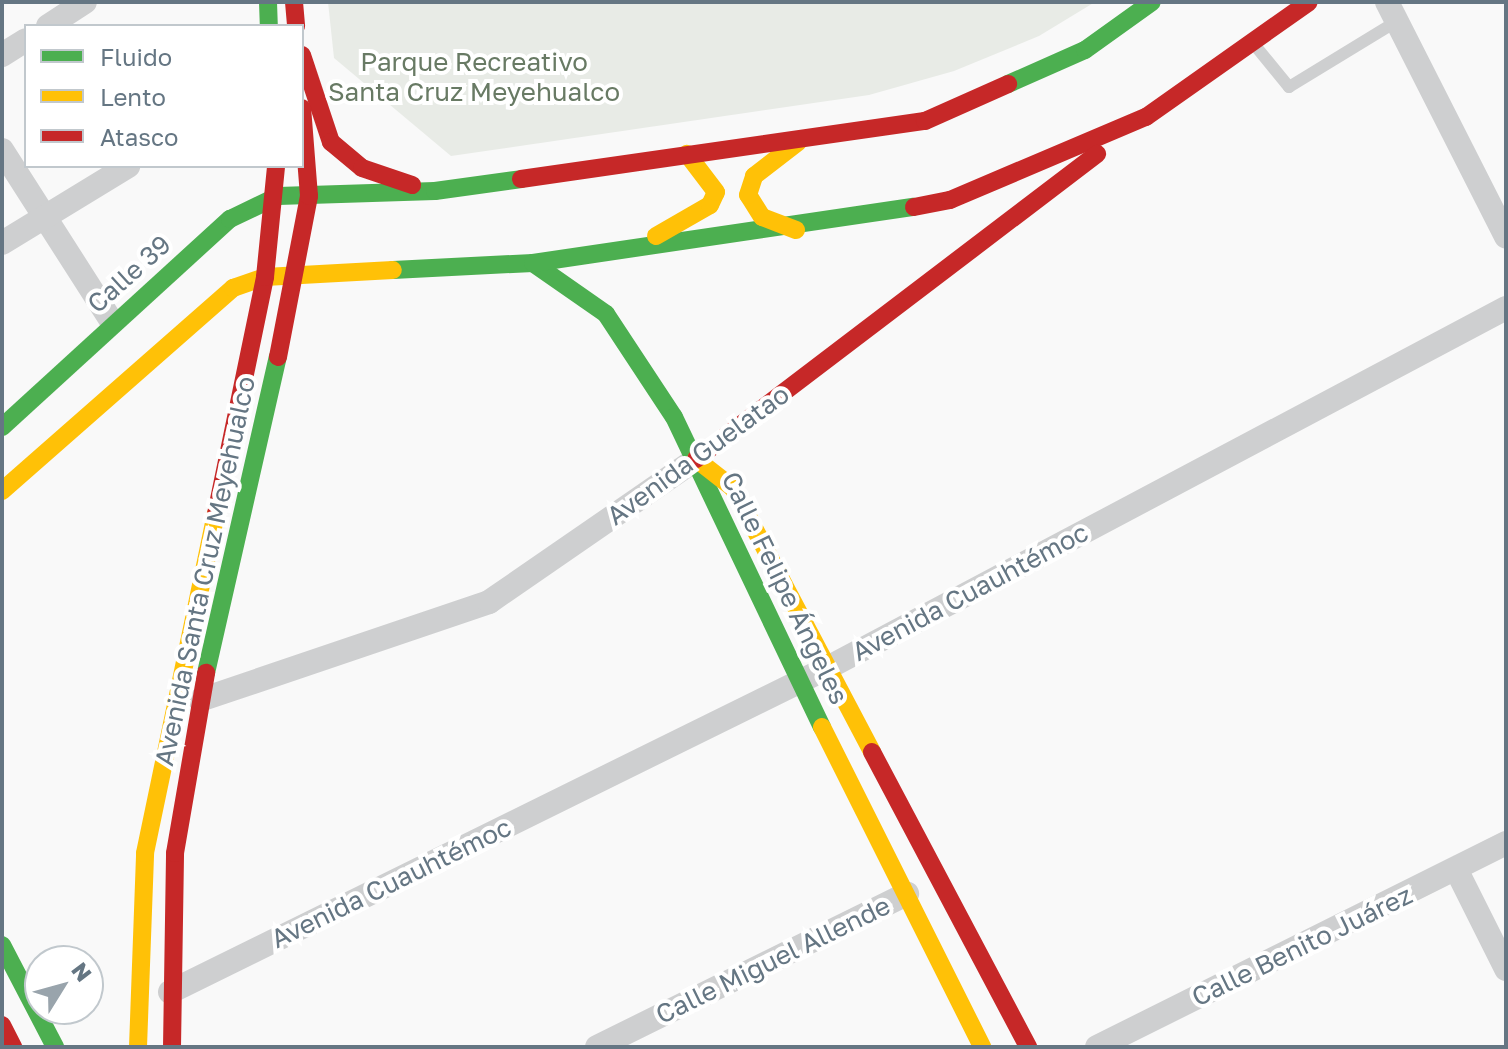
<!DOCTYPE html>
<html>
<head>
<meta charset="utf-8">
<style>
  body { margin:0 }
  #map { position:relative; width:1508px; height:1049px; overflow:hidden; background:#f9f9f9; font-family:"Golos Text",sans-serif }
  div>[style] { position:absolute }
  .green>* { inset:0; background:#e8ebe6 }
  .lane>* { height:12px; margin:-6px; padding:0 6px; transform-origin:6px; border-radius:6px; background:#cecfd0 }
  .street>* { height:24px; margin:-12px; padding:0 12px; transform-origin:12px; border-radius:12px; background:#cecfd0 }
  .fast>* { height:18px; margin:-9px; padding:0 9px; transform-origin:9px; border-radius:9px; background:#4caf50 }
  .slow>* { height:18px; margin:-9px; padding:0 9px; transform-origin:9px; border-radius:9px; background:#ffc107 }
  .jam>* { height:18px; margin:-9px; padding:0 9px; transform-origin:9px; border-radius:9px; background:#c62828 }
  span { translate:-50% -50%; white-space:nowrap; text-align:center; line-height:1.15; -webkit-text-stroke:8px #fff; paint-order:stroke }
  .park-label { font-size:26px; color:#687a64 }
  .street-label { font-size:26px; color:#657683 }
  .frame { position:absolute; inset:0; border:4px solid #657683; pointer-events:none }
  .legend { position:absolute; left:24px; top:24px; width:280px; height:144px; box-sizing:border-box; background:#fff; border:2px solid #c1c8cd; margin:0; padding:10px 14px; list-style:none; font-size:24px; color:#657683 }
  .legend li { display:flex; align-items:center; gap:16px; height:40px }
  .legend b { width:40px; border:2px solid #c1c8cd }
  .north { position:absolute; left:24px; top:945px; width:80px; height:80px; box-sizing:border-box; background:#fff; border:2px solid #c1c8cd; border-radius:50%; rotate:53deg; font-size:22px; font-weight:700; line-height:32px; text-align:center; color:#657683 }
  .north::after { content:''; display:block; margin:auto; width:28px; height:36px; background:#99a4ac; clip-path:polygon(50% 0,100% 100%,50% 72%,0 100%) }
</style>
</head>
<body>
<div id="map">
  <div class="green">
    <div style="clip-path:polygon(328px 2px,1095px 2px,1039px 36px,954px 71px,869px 95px,451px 156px,334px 58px)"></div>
  </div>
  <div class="lane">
    <div style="left:1253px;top:43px;width:57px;rotate:50.7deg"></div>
    <div style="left:1289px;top:87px;width:127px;rotate:-31.4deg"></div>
  </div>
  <div class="street">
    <div style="left:1387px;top:2px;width:263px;rotate:63.1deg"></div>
    <div style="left:48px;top:26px;width:44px;rotate:-33deg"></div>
    <div style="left:2px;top:55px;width:28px;rotate:-32deg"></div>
    <div style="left:2px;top:150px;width:204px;rotate:57.4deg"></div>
    <div style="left:2px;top:243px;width:148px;rotate:-31.4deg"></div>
    <div style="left:200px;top:700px;width:305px;rotate:-18.7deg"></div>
    <div style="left:489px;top:602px;width:252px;rotate:-34.6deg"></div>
    <div style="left:1456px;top:869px;width:112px;rotate:63.4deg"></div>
    <div style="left:170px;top:992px;width:739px;rotate:-26.25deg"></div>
    <div style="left:833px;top:665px;width:762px;rotate:-27.94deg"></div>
    <div style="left:597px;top:1047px;width:346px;rotate:-26.3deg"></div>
    <div style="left:1097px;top:1047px;width:457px;rotate:-26.5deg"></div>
  </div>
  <div class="fast">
    <div style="left:268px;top:2px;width:24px;rotate:88deg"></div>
    <div style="left:1008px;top:84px;width:84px;rotate:-23.8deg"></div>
    <div style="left:1085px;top:50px;width:82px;rotate:-35.6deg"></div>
    <div style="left:533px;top:263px;width:89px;rotate:34.9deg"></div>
    <div style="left:606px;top:314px;width:123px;rotate:56.6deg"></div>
    <div style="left:674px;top:417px;width:344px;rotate:64.5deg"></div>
    <div style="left:393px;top:270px;width:140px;rotate:-2.9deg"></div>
    <div style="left:533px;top:263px;width:385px;rotate:-8.4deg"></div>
    <div style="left:2px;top:427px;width:309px;rotate:-42.4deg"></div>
    <div style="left:230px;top:219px;width:53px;rotate:-25.6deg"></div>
    <div style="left:278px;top:196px;width:157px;rotate:-1.8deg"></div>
    <div style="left:435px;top:191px;width:87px;rotate:-7.9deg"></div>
    <div style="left:206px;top:673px;width:324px;rotate:-77.2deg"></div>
    <div style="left:2px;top:945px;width:115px;rotate:62.5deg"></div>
  </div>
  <div class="slow">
    <div style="left:796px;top:230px;width:36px;rotate:-159deg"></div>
    <div style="left:762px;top:217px;width:26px;rotate:-122deg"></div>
    <div style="left:748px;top:195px;width:20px;rotate:-72deg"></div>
    <div style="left:754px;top:176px;width:56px;rotate:-37.7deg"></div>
    <div style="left:656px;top:236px;width:62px;rotate:-29.9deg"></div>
    <div style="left:710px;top:205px;width:14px;rotate:-65deg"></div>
    <div style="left:716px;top:192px;width:48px;rotate:-127.3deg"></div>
    <div style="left:696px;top:459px;width:47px;rotate:38.1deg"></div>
    <div style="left:733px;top:488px;width:298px;rotate:62.2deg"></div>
    <div style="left:2px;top:491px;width:308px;rotate:-41.3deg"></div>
    <div style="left:233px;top:288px;width:34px;rotate:-19deg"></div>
    <div style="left:265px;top:277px;width:128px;rotate:-3.1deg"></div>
    <div style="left:822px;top:727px;width:358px;rotate:63.4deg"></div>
    <div style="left:138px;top:1047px;width:194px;rotate:-87.9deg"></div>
    <div style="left:145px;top:853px;width:346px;rotate:-78.2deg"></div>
  </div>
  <div class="jam">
    <div style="left:294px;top:2px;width:24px;rotate:85deg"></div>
    <div style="left:302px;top:55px;width:92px;rotate:71.6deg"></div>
    <div style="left:331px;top:142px;width:40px;rotate:40deg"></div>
    <div style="left:362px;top:168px;width:53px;rotate:18.8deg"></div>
    <div style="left:521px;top:179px;width:408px;rotate:-8.2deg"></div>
    <div style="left:925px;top:121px;width:91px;rotate:-24deg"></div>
    <div style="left:914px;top:207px;width:37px;rotate:-11deg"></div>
    <div style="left:950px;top:200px;width:213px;rotate:-23deg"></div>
    <div style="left:1146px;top:117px;width:199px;rotate:-35.2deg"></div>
    <div style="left:278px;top:357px;width:164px;rotate:-79.1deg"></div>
    <div style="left:309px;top:196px;width:88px;rotate:-94.5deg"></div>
    <div style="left:696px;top:459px;width:504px;rotate:-37.26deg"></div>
    <div style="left:216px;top:514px;width:242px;rotate:-78.3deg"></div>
    <div style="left:265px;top:277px;width:112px;rotate:-84.3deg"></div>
    <div style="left:872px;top:752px;width:334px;rotate:62.1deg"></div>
    <div style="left:2px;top:1025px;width:25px;rotate:63deg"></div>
    <div style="left:172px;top:1047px;width:194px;rotate:-89.1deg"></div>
    <div style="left:175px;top:853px;width:183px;rotate:-80.2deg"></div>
  </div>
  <div class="park-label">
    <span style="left:474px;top:77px">Parque Recreativo<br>Santa Cruz Meyehualco</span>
  </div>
  <div class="street-label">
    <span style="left:129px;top:274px;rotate:-42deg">Calle 39</span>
    <span style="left:698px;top:455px;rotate:-36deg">Avenida Guelatao</span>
    <span style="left:205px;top:571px;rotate:-78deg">Avenida Santa Cruz Meyehualco</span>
    <span style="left:785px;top:588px;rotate:64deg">Calle Felipe Ángeles</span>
    <span style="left:970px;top:592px;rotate:-28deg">Avenida Cuauhtémoc</span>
    <span style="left:391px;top:883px;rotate:-26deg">Avenida Cuauhtémoc</span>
    <span style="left:1302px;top:946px;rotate:-26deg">Calle Benito Juárez</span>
    <span style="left:773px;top:960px;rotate:-26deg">Calle Miguel Allende</span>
  </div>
  <div class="frame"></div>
  <ul class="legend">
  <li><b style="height:10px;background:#4caf50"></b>Fluido</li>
  <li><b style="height:10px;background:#ffc107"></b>Lento</li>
  <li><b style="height:10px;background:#c62828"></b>Atasco</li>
  </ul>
  <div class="north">N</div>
</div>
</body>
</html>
